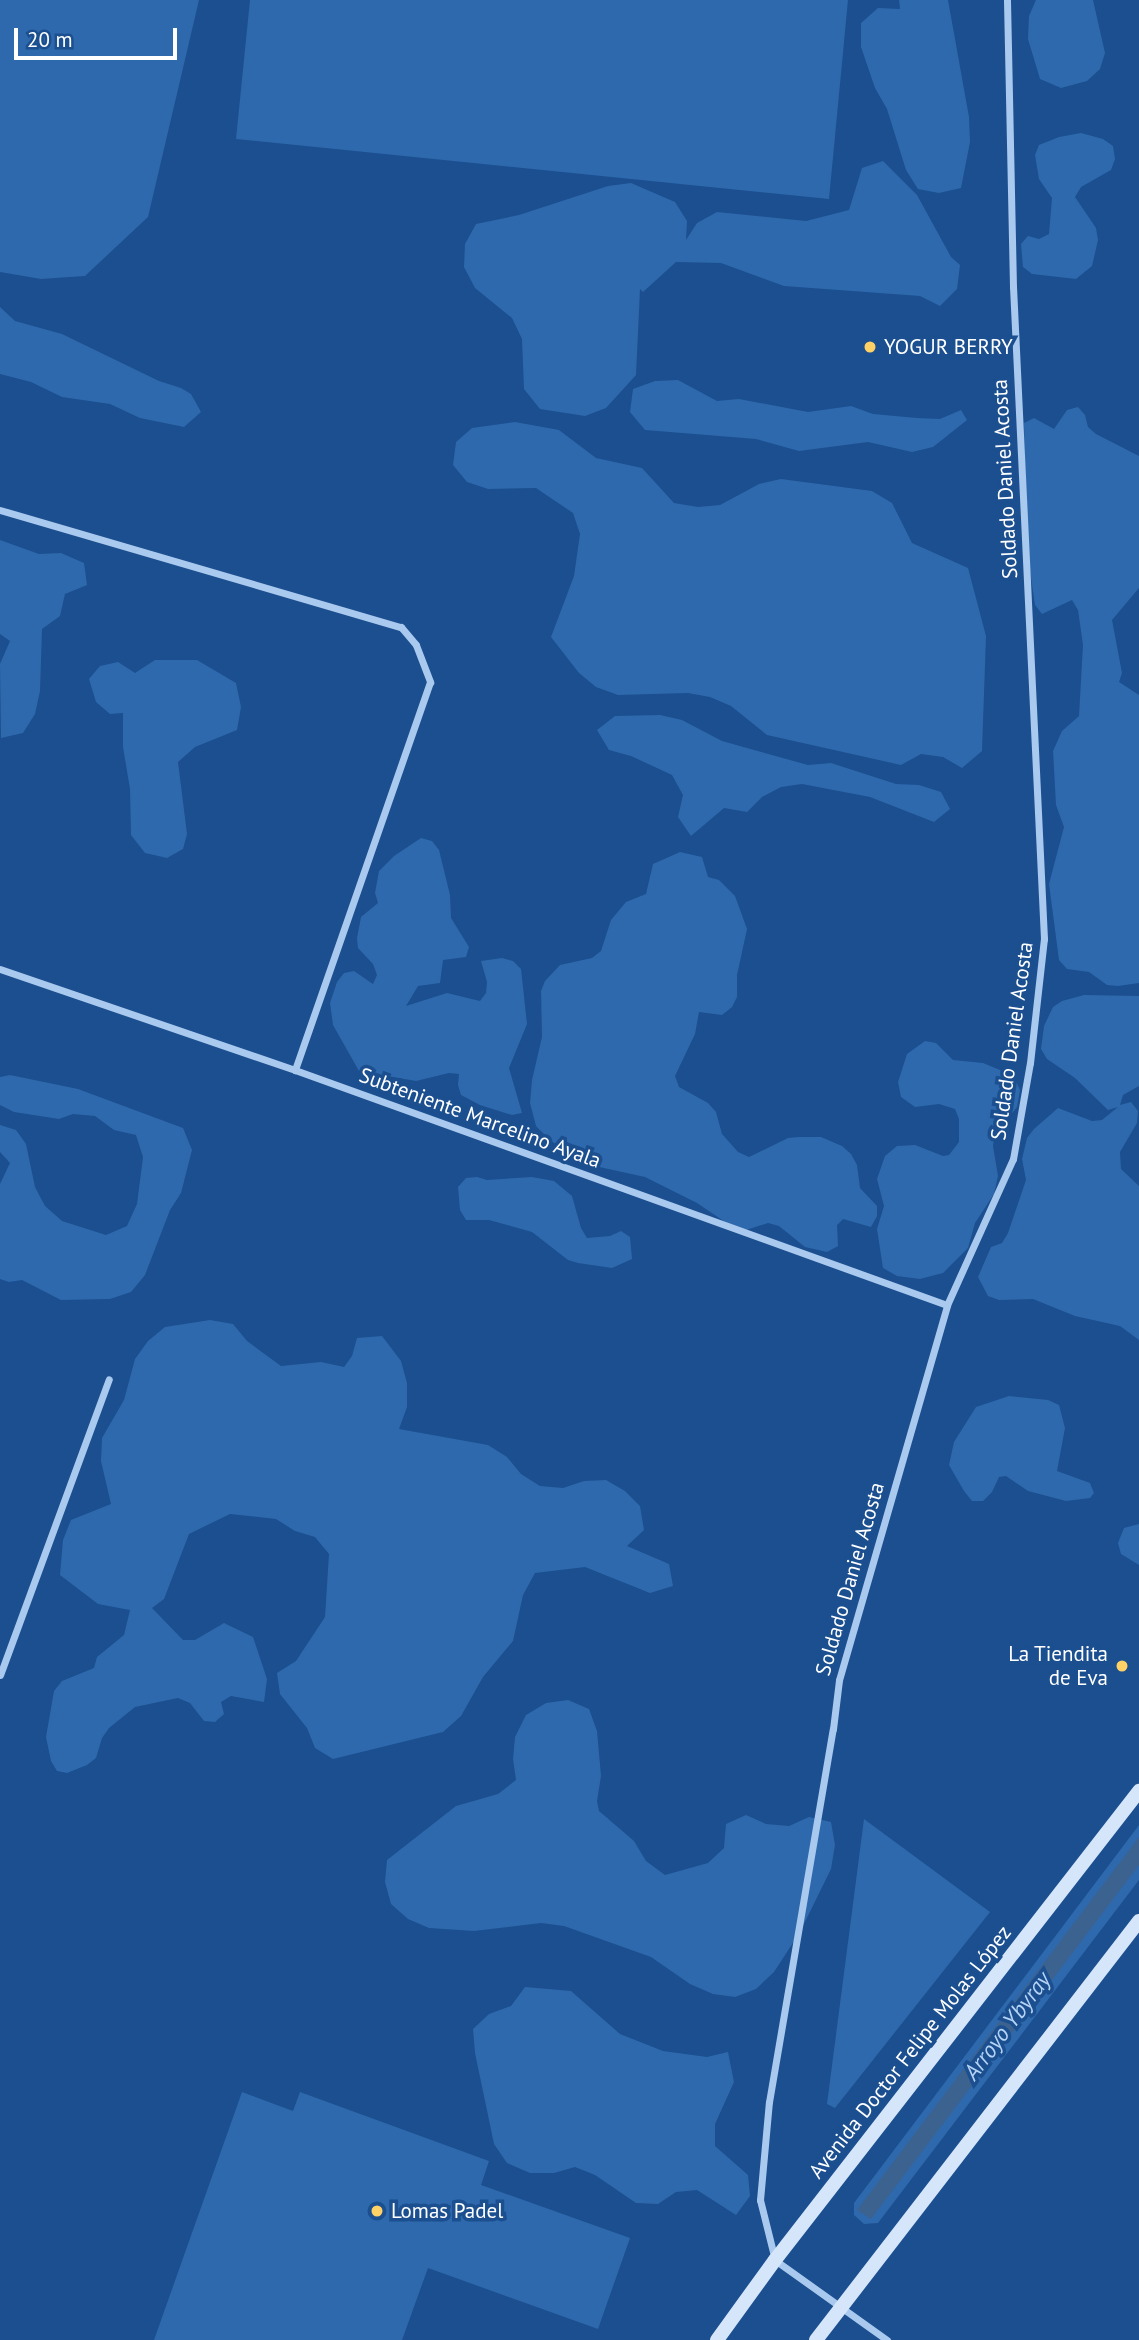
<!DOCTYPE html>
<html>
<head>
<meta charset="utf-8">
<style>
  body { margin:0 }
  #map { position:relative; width:1139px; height:2340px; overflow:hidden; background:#1b4f8f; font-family:"PT Sans",sans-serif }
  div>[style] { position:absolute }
  .green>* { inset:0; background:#2e69ad }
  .water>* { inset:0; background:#3c6290 }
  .minor>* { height:7px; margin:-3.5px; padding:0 3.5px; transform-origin:3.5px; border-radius:3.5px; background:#a9c9ee }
  .secondary>* { height:14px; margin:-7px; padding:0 7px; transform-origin:7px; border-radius:7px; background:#d6e6fa }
  .dots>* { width:19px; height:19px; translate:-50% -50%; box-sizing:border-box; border:4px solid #1b4f8f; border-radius:50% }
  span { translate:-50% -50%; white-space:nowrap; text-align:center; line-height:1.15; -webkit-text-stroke:7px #1b4f8f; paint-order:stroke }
  .poi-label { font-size:21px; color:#fff }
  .left { translate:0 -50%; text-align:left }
  .right { translate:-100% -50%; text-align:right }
  .street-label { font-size:21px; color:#fff }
  .water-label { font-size:23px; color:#b5d3f5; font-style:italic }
  .scale { position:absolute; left:14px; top:28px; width:163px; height:32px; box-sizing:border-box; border:4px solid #fff; border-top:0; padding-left:9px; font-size:21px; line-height:24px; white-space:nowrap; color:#fff; -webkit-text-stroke:5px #1b4f8f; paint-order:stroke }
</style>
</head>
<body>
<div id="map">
  <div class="green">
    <div style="clip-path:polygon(0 0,199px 0,148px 217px,85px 276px,41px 279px,0 272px)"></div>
    <div style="clip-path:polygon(250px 0,848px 0,829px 199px,236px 139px)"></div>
    <div style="clip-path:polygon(899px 0,948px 0,969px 117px,970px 142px,961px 188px,939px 193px,918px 189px,906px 170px,887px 109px,875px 88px,861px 47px,861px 23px,878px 8px,900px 9px)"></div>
    <div style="clip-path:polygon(1036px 0,1093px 0,1105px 53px,1100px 69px,1087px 81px,1061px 88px,1040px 79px,1028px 39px,1029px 16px)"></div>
    <div style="clip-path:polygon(1081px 133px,1103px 139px,1113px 146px,1115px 159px,1111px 170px,1081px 187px,1075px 197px,1096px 228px,1098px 240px,1092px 266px,1076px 279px,1032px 274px,1023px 267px,1021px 244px,1028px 236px,1039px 239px,1049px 234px,1052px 198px,1039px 179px,1035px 155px,1039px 145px,1059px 137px)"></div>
    <div style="clip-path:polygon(883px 161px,917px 195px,951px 257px,960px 265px,957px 289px,940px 306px,920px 296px,784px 286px,721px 263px,676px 262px,643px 292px,640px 289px,636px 375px,606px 408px,585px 416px,540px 409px,524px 389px,522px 339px,512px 318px,475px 288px,464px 267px,465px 244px,476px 224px,519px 215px,608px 186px,631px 183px,675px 202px,687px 221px,686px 240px,697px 223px,717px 212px,806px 221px,849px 210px,862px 168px)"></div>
    <div style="clip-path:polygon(0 307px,15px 321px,62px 334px,159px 381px,181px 388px,191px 394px,201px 412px,184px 427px,140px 418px,110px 404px,62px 397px,31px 382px,0 374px)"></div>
    <div style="clip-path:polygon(678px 380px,717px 401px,739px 399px,808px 412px,851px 406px,873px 414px,917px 418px,940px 419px,961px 410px,967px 420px,933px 447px,912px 452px,868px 442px,799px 451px,756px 439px,645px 430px,630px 412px,633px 389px,655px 381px)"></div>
    <div style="clip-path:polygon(1078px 407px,1085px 415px,1088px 427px,1096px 434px,1139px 456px,1139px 588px,1112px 620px,1122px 673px,1119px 682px,1139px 695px,1139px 983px,1118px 986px,1107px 985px,1089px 972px,1067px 969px,1059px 960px,1049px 884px,1064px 827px,1056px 805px,1053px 751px,1062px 731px,1079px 716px,1083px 645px,1078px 610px,1072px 600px,1042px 614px,1035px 605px,1027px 550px,1024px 423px,1034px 418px,1054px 429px,1067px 410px)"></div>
    <div style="clip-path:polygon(515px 422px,559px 430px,596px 458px,642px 468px,674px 503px,698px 507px,720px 505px,759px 484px,781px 479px,872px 491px,892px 503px,912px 543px,968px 568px,986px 636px,982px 751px,962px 768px,943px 757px,921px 754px,901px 765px,767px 735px,731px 706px,710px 697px,688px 693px,618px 695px,596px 687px,579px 673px,551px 637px,574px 576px,580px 534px,573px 513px,536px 488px,488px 489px,467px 482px,453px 465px,456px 442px,472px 428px)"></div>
    <div style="clip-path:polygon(0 540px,39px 554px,61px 553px,84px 563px,87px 585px,65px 594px,60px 616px,42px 629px,40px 691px,35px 714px,23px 733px,1px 738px,0 664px,10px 641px,0 634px)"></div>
    <div style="clip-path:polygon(155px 660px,197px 660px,236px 683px,241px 707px,237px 730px,195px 747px,178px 762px,187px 834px,183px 849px,167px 858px,145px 853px,131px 835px,130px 789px,123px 747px,123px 713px,110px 714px,96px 702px,89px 679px,100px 666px,118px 662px,135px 673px)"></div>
    <div style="clip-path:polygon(660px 715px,682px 720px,722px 741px,808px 765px,831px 763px,896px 784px,919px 785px,941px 792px,950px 809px,934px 822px,870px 797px,802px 784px,781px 787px,762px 797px,747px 812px,724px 808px,691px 836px,678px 817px,683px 795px,672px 775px,631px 756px,609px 750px,597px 730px,615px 716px)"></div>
    <div style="clip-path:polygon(421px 838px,432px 841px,439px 850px,450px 895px,451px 918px,469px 947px,466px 957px,443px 960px,440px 983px,418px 986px,406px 1006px,447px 993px,480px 1001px,486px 993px,487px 982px,481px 961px,502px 958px,513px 961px,521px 969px,527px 1024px,509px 1068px,522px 1113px,512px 1115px,480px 1105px,461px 1095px,458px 1085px,459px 1074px,449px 1073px,416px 1081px,359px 1071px,333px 1025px,330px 1003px,337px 982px,344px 973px,354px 971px,373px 984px,377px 975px,373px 964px,358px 948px,357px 938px,361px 917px,378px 903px,375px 893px,379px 871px,394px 856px)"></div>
    <div style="clip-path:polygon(680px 852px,702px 857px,708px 877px,719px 880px,735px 896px,747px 929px,737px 975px,737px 997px,732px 1007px,722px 1015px,699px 1012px,695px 1034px,675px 1076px,679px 1087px,708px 1103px,716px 1112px,722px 1134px,738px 1152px,749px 1157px,788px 1138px,799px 1137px,821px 1137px,842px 1146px,851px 1154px,857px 1165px,860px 1188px,877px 1206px,877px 1216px,871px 1227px,843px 1219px,837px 1225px,838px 1246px,827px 1252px,805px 1247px,779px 1226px,768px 1223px,746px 1230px,734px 1228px,697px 1203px,645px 1177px,590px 1165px,551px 1141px,536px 1126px,530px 1103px,532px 1080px,542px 1037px,541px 991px,545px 981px,560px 965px,592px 958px,601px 951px,611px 920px,626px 902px,646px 894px,653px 864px)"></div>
    <div style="clip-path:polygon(1084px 995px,1139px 996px,1139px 1086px,1123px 1095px,1120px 1105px,1131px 1102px,1138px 1111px,1137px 1123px,1120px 1152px,1121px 1169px,1139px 1186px,1139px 1340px,1120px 1326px,1075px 1316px,1033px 1299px,999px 1300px,988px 1296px,978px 1277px,991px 1247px,1002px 1243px,1008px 1233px,1026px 1180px,1022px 1159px,1027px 1138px,1034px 1129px,1058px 1108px,1092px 1121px,1102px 1120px,1118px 1107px,1108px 1110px,1075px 1078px,1047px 1059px,1041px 1049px,1044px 1026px,1053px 1007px,1062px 1001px)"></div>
    <div style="clip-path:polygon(925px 1041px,936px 1043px,953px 1060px,983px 1063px,1000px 1070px,1015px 1079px,1020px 1090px,1017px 1107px,995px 1134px,993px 1146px,998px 1176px,994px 1194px,975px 1223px,968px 1248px,943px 1273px,920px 1279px,897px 1276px,883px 1268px,877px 1229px,884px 1206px,877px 1179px,885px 1156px,897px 1146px,915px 1145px,943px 1156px,949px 1155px,959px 1142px,959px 1119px,955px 1109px,939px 1104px,915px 1107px,901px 1097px,898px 1082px,907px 1054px)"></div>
    <div style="clip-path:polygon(10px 1075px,78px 1089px,183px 1128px,192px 1150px,181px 1193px,170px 1210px,145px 1275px,131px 1292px,110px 1299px,61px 1300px,22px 1280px,9px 1282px,0 1279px,0 1184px,10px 1163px,0 1152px,0 1125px,16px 1130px,26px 1144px,35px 1187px,45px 1206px,62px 1221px,106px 1235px,127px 1226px,137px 1204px,143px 1157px,136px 1135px,114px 1130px,95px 1116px,73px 1114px,59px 1119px,14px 1112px,0 1105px,0 1077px)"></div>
    <div style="clip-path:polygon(477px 1177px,487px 1180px,532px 1177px,554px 1181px,572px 1196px,581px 1228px,587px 1238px,610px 1236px,621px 1231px,630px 1237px,632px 1259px,612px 1268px,578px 1263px,568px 1260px,532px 1232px,489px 1220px,466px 1220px,460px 1210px,458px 1187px,466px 1178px)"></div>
    <div style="clip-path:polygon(210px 1320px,233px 1324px,247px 1341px,281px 1366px,321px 1362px,344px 1367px,352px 1356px,357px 1338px,382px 1336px,401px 1361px,407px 1383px,407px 1407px,399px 1429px,488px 1445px,507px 1457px,521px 1474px,540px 1486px,563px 1488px,584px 1481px,606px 1480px,625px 1491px,640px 1506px,644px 1530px,627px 1546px,669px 1564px,673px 1586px,650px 1593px,585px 1567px,535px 1573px,523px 1595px,513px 1641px,483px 1677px,461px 1716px,443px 1732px,333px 1759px,315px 1748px,307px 1728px,280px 1694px,277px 1673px,296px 1661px,325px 1617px,329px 1554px,315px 1537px,295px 1531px,276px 1519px,230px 1514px,189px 1534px,164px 1599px,152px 1608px,183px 1640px,195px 1640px,224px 1623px,253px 1637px,267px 1679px,264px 1702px,231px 1696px,221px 1702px,224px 1714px,215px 1722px,204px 1721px,190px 1703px,178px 1698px,135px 1707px,109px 1728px,102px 1738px,96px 1758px,87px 1765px,67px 1773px,57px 1771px,51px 1761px,46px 1737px,54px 1691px,62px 1681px,94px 1668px,97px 1657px,124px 1635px,130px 1610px,98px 1604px,60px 1575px,63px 1540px,71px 1520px,111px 1504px,101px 1461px,102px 1438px,124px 1400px,135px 1359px,148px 1341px,165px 1327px)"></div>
    <div style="clip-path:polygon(1009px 1396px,1048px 1400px,1059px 1405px,1065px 1428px,1057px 1471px,1090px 1483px,1094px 1493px,1090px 1498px,1066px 1501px,1028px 1491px,1006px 1476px,999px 1477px,992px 1492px,983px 1501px,972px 1501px,964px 1491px,949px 1465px,954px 1442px,976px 1407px)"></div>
    <div style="clip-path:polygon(1139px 1524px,1139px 1565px,1121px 1554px,1118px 1543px,1124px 1528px)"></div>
    <div style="clip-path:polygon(568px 1700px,589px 1709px,597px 1731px,601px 1776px,597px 1801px,599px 1811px,634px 1841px,646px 1861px,665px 1875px,708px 1863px,724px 1848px,726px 1824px,746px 1815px,766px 1824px,789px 1826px,809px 1817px,831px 1822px,835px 1845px,831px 1869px,800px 1932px,774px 1972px,756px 1989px,735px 1997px,713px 1994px,690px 1984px,651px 1957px,564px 1926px,541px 1923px,474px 1931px,429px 1928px,408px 1919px,391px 1904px,385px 1882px,387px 1860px,456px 1806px,498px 1794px,516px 1780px,513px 1759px,515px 1737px,526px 1715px,546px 1703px)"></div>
    <div style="clip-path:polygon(864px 1819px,990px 1912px,835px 2108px,827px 2104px)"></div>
    <div style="clip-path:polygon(1139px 1825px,1139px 1880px,878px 2223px,864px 2224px,854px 2215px,854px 2203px)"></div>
    <div style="clip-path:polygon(525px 1987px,571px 1991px,620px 2034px,663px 2051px,707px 2057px,728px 2052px,734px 2082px,715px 2124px,715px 2146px,748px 2175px,750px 2196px,736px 2215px,697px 2190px,676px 2192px,658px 2204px,636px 2203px,595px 2175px,575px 2167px,554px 2173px,530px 2173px,507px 2163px,494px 2144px,475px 2053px,473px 2029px,489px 2014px,511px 2006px)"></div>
    <div style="clip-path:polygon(242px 2092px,293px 2111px,300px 2092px,489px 2161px,481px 2185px,630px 2238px,598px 2329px,428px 2268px,402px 2340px,154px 2340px)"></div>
  </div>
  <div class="water">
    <div style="clip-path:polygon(1139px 1837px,1139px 1865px,871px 2219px,857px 2210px)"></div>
  </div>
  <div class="minor">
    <div style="left:0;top:510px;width:418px;rotate:16.3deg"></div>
    <div style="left:401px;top:627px;width:23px;rotate:50deg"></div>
    <div style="left:416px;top:645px;width:40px;rotate:69deg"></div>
    <div style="left:430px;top:682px;width:411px;rotate:109.2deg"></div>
    <div style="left:0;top:969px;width:312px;rotate:18.9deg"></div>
    <div style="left:295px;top:1070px;width:693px;rotate:19.82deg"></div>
    <div style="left:0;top:1675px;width:315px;rotate:-69.8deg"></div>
    <div style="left:887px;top:2340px;width:138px;rotate:-144.5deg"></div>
    <div style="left:775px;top:2260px;width:62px;rotate:-104deg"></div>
    <div style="left:760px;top:2200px;width:98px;rotate:-84.8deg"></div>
    <div style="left:769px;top:2102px;width:378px;rotate:-80.3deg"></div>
    <div style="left:833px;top:1729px;width:49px;rotate:-83deg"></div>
    <div style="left:839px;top:1680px;width:390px;rotate:-73.9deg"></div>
    <div style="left:947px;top:1305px;width:160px;rotate:-65.7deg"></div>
    <div style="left:1013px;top:1159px;width:97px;rotate:-80deg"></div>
    <div style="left:1030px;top:1063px;width:125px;rotate:-83.6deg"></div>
    <div style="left:1044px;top:939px;width:653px;rotate:-92.72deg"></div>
    <div style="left:1013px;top:287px;width:287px;rotate:-91.2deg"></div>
  </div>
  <div class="secondary">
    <div style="left:717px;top:2340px;width:99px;rotate:-54.1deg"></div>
    <div style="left:775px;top:2260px;width:594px;rotate:-52.18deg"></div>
    <div style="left:816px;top:2340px;width:529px;rotate:-52.37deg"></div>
  </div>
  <div class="dots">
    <div style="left:870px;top:347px;background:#ffd166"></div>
    <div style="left:1122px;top:1666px;background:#ffd166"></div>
    <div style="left:377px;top:2211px;background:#ffd166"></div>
  </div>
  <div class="poi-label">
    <span class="left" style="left:884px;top:347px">YOGUR BERRY</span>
    <span class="right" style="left:1108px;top:1666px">La Tiendita<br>de Eva</span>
    <span class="left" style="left:391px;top:2211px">Lomas Padel</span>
  </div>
  <div class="street-label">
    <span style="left:1005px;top:479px;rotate:-93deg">Soldado Daniel Acosta</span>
    <span style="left:1012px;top:1041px;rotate:-82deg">Soldado Daniel Acosta</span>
    <span style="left:480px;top:1118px;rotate:20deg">Subteniente Marcelino Ayala</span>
    <span style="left:850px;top:1579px;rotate:-74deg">Soldado Daniel Acosta</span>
    <span style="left:910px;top:2052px;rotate:-52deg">Avenida Doctor Felipe Molas López</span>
  </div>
  <div class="water-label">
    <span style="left:1007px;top:2026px;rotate:-53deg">Arroyo Ybyray</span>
  </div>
  <div class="scale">20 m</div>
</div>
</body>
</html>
